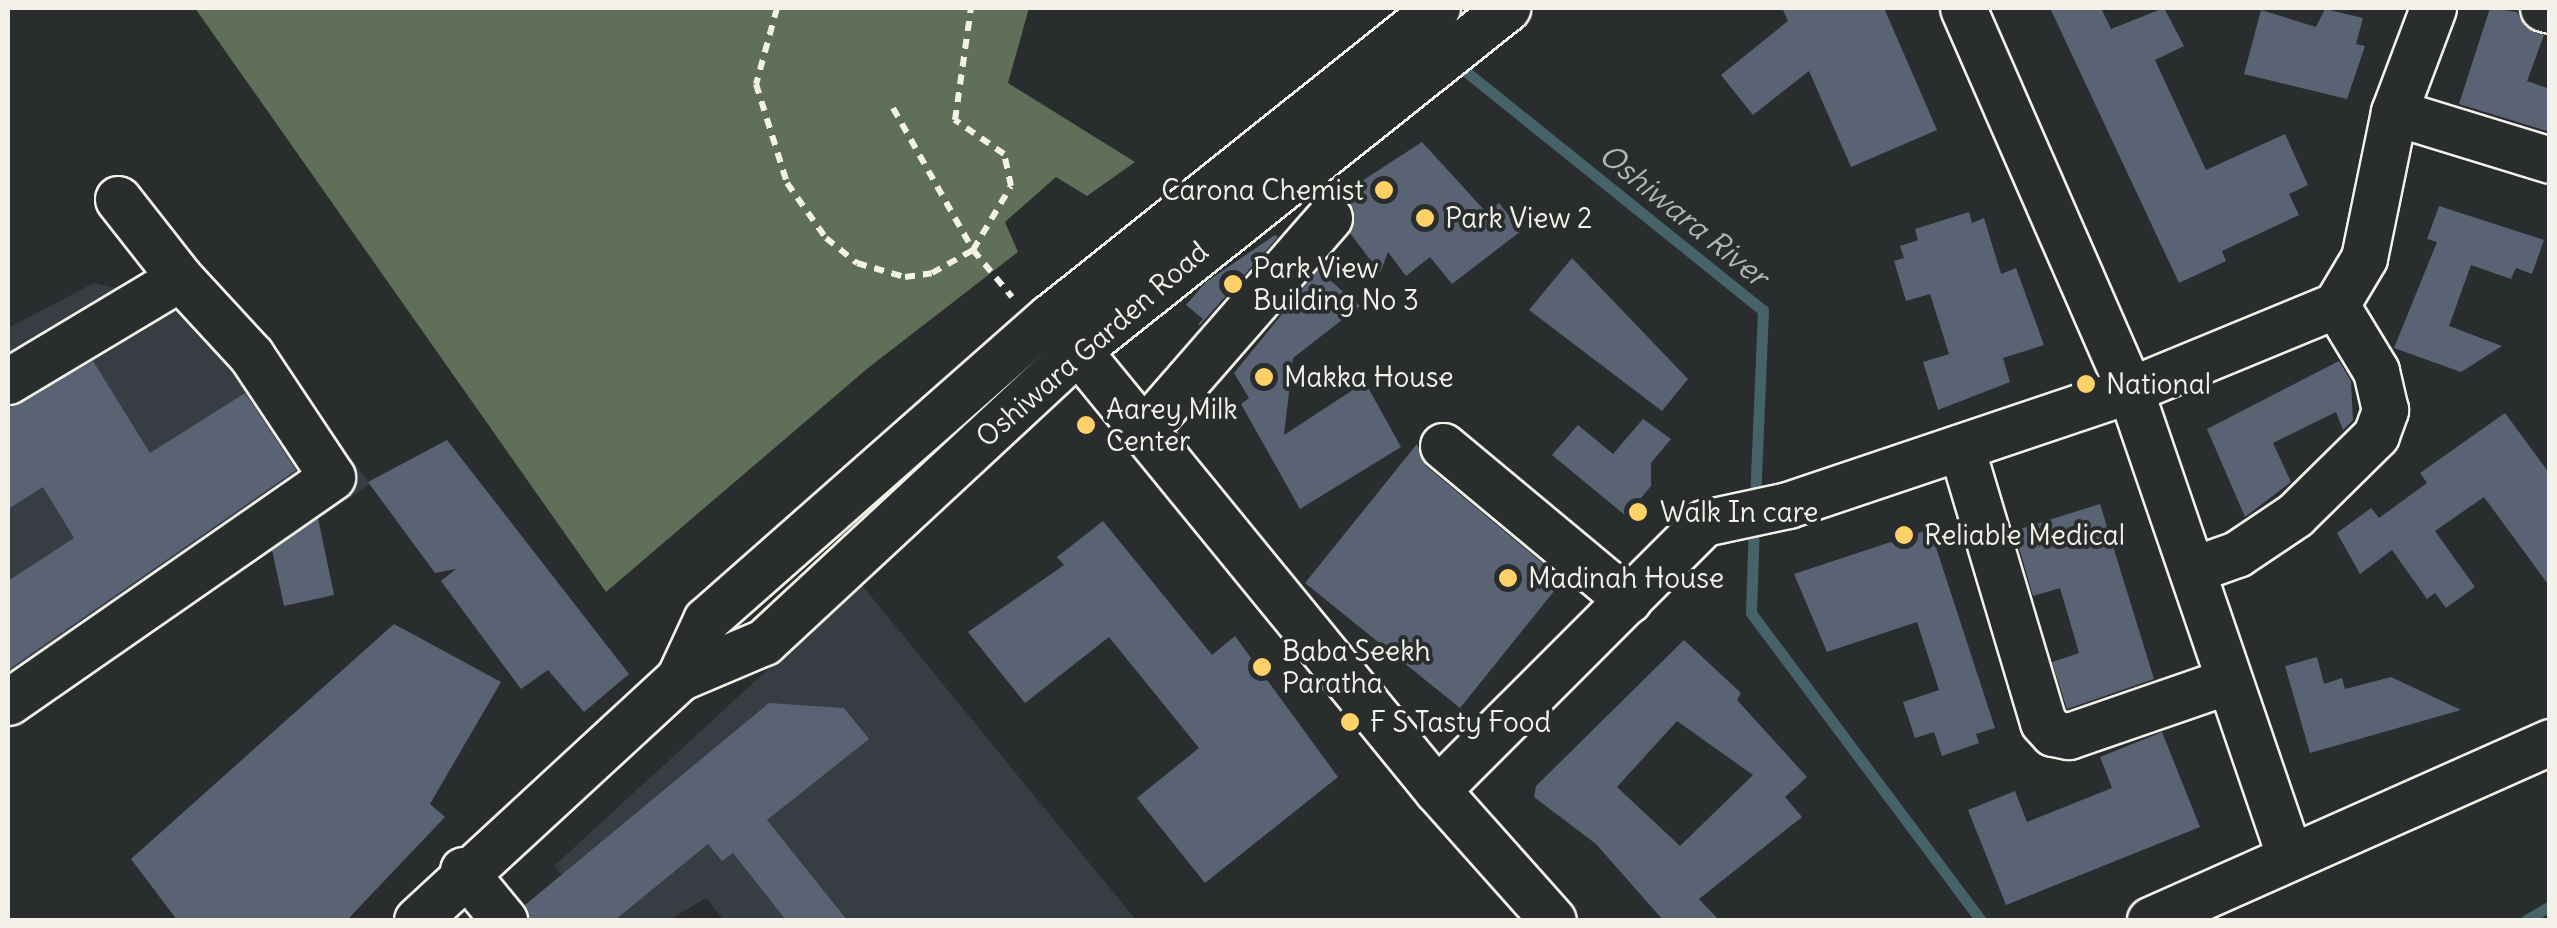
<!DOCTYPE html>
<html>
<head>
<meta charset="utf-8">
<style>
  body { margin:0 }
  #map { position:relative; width:2557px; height:928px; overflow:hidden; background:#2a2d2e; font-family:Delius,sans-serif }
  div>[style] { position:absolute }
  .built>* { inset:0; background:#383d43 }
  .green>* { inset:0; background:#607058 }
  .stream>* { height:11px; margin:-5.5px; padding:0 5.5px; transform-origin:5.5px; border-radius:5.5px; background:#456368 }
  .building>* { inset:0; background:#596374 }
  .path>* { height:6px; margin-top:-3px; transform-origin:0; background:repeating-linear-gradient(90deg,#f4f1e8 0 10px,transparent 0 18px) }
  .roads { filter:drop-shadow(2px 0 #f4f1e8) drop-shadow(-2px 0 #f4f1e8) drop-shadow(0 2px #f4f1e8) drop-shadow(0 -2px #f4f1e8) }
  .minor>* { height:45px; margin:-22.5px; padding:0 22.5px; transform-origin:22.5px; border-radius:22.5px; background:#2a2d2e }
  .dots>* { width:28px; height:28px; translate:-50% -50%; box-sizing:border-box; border:5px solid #2a2d2e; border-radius:50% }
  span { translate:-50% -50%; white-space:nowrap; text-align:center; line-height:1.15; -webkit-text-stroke:8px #2a2d2e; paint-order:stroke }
  .poi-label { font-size:28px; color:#f4f1e8 }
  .right { translate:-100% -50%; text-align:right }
  .left { translate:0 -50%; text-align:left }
  .street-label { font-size:28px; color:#f4f1e8 }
  .water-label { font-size:30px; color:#aeb8b5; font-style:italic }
  .frame { position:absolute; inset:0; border:10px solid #f4f1e8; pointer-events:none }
</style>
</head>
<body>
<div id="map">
  <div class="built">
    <div style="clip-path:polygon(94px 283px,223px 313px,279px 357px,370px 484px,8px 731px,8px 328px)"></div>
    <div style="clip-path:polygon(861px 584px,1136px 920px,724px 920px,706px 898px,669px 920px,601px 920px,554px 866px)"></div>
  </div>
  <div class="green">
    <div style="clip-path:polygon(195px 8px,1029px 8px,1008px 83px,1135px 162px,1087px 196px,1056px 177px,1005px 222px,1018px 252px,868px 368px,606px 592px)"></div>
  </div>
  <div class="stream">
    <div style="left:1459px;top:66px;width:390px;rotate:38.8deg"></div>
    <div style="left:1763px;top:310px;width:193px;rotate:92.4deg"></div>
    <div style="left:1754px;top:521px;width:92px;rotate:91.9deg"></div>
    <div style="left:1751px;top:613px;width:384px;rotate:53.2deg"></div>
    <div style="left:2526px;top:920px;width:28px;rotate:-30deg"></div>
  </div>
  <div class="building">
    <div style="clip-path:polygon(1782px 8px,1884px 8px,1937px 130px,1851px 167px,1809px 71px,1753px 115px,1721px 75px,1788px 21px)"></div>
    <div style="clip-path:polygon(2050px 8px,2101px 8px,2111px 29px,2164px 8px,2184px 46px,2155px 60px,2206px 170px,2285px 134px,2308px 185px,2289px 194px,2299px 215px,2222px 251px,2226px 261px,2179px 283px)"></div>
    <div style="clip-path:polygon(2490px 8px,2517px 12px,2525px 27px,2544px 35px,2527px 81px,2550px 89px,2550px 132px,2459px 104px)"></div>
    <div style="clip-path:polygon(2325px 9px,2363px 18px,2356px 44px,2365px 46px,2347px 99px,2244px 74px,2261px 10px,2316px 27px)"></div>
    <div style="clip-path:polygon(1422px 142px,1487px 213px,1499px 203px,1521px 231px,1452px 284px,1430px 257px,1406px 276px,1388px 252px,1380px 273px,1350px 233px,1354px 210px,1342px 194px)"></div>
    <div style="clip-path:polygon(2439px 206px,2544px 240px,2532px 274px,2516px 268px,2511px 279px,2471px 265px,2449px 326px,2502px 346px,2461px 372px,2394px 348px,2437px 242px,2427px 239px)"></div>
    <div style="clip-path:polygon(1969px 212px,1972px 223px,1984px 218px,2001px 274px,2016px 268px,2044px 345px,2003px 358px,2010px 382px,1938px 410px,1923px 362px,1949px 354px,1930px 294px,1906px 301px,1894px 261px,1904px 258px,1900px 246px,1918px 240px,1915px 229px)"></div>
    <div style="clip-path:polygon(1275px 235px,1278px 237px,1200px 325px,1198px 324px,1203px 319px,1186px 305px,1206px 282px)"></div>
    <div style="clip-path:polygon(1572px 258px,1688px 379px,1662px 411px,1529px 310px)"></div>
    <div style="clip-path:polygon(1318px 270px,1360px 306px,1293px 358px,1284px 435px,1365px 382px,1401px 447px,1300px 509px,1241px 404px,1249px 398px,1234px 373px)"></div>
    <div style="clip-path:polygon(93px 361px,150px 453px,245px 393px,296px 470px,8px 670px,8px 581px,74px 538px,43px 487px,8px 509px,8px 408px)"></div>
    <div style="clip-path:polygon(2339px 361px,2351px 381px,2353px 420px,2343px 430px,2336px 412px,2273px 443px,2291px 482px,2245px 517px,2207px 429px)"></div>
    <div style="clip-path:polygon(2505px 413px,2550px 474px,2550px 587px,2484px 497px,2435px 531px,2475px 587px,2446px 608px,2435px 593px,2427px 599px,2392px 550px,2360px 574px,2337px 533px,2371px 508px,2379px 518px,2427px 483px,2420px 473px)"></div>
    <div style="clip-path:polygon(1643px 419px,1671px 439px,1651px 463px,1651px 486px,1626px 516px,1552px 455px,1578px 425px,1613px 454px)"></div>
    <div style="clip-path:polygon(447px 440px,629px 674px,584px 712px,548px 670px,521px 689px,441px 581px,456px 569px,435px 573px,368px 482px)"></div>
    <div style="clip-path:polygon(1417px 444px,1426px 466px,1563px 580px,1460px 708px,1305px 583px)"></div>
    <div style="clip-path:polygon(2100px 504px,2154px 679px,2067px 709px,2052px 662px,2079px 653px,2060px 588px,2033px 596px,2014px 531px)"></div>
    <div style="clip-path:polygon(318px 518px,334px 595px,284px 606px,272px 550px)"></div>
    <div style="clip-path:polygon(1103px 521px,1212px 655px,1235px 636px,1338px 777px,1205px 883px,1137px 798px,1199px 748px,1109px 637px,1025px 703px,968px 632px,1064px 565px,1057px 557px)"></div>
    <div style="clip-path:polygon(1930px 529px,1995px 728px,1976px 734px,1979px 743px,1942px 756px,1934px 732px,1915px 738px,1903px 702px,1939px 690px,1917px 622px,1827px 652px,1794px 574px)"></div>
    <div style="clip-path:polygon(394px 624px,501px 682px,430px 804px,445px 817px,347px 920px,177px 920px,131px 859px)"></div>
    <div style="clip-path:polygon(evenodd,1684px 640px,1741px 693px,1737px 700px,1807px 777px,1785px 797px,1802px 817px,1699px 899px,1719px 920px,1663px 920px,1596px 844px,1534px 797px,1536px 786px,1684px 640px,1677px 721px,1753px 775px,1680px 846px,1617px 787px,1677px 721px)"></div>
    <div style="clip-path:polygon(2317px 657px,2324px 684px,2342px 678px,2345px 689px,2391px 677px,2461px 710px,2310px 753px,2285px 666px)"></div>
    <div style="clip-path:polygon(769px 703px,844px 708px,869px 739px,767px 820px,847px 920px,786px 920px,733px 853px,722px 861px,708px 844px,615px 920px,530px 920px,525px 905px)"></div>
    <div style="clip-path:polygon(2162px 732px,2200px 827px,2006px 905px,1968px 810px,2015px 791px,2027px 822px,2112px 788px,2100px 757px)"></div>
  </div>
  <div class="path">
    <div style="left:777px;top:8px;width:79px;rotate:105.4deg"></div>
    <div style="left:756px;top:84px;width:104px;rotate:72.6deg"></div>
    <div style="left:787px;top:183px;width:67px;rotate:54.7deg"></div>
    <div style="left:826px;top:238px;width:40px;rotate:39deg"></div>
    <div style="left:857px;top:263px;width:50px;rotate:16.3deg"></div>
    <div style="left:905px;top:277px;width:27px;rotate:-8deg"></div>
    <div style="left:932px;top:273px;width:47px;rotate:-29.3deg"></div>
    <div style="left:973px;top:250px;width:74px;rotate:-59.3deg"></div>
    <div style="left:1011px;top:186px;width:33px;rotate:-102deg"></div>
    <div style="left:1004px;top:154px;width:60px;rotate:-145.2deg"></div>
    <div style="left:955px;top:120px;width:113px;rotate:-81.9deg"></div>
    <div style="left:893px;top:108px;width:163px;rotate:60.6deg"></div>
    <div style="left:973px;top:250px;width:61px;rotate:50.3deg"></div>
  </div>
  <div class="roads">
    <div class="minor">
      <div style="left:1963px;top:8px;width:417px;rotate:66.4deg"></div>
      <div style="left:2130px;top:390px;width:493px;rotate:71.1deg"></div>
      <div style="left:2543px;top:8px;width:7px;rotate:16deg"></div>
      <div style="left:2394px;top:112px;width:163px;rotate:17.1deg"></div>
      <div style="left:118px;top:199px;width:100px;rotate:51.9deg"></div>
      <div style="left:1061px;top:330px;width:594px;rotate:50.74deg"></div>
      <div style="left:1437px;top:790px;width:174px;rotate:48.3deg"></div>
      <div style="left:8px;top:381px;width:200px;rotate:-30.9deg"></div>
      <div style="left:180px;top:278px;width:105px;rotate:47.3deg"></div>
      <div style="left:251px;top:355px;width:146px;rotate:56.4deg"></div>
      <div style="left:332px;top:477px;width:394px;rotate:145.2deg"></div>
      <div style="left:1143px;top:431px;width:283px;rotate:-48.9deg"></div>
      <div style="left:1443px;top:446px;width:241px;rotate:39.8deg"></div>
      <div style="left:1961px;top:447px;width:287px;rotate:73.4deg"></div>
      <div style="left:2043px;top:722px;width:15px;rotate:48deg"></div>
      <div style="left:2053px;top:733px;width:16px;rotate:11deg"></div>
      <div style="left:2069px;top:736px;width:168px;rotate:-19.1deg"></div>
      <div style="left:2192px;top:570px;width:48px;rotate:-19.6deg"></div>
      <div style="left:2237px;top:554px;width:70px;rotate:-33.9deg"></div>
      <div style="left:2295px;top:515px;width:114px;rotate:-44.6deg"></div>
      <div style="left:2376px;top:435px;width:27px;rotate:-70deg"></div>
      <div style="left:2385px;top:410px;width:40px;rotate:-103deg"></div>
      <div style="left:2376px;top:371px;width:77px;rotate:-121.2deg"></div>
      <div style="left:679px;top:678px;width:64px;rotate:-65deg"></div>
      <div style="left:706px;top:620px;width:458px;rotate:-41.4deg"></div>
      <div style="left:1050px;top:317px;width:495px;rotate:-38.6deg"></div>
      <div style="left:1437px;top:790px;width:378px;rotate:-45deg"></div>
      <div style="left:1704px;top:523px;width:86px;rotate:-12.1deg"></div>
      <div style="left:1788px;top:505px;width:361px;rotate:-18.6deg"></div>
      <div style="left:2130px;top:390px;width:223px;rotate:-22.4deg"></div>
      <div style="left:2336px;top:305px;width:55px;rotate:-59.2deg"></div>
      <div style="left:2364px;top:258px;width:149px;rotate:-78.4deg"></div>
      <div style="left:2394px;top:112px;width:111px;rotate:-69.4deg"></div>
      <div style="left:463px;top:870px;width:65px;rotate:50.6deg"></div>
      <div style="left:417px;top:920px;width:357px;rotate:-42.7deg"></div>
      <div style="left:679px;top:678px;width:92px;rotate:-23deg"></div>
      <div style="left:764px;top:642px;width:429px;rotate:-42.9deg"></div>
      <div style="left:1078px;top:350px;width:549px;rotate:-38.56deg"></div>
      <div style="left:2150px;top:920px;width:438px;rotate:-24deg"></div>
    </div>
  </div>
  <div class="dots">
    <div style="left:1384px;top:190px;background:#ffd166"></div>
    <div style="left:1425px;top:218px;background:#ffd166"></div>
    <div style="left:1233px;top:284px;background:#ffd166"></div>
    <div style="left:1264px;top:377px;background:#ffd166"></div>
    <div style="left:2086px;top:384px;background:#ffd166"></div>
    <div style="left:1086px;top:425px;background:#ffd166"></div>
    <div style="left:1638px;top:512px;background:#ffd166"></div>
    <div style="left:1904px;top:535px;background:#ffd166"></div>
    <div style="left:1508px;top:578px;background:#ffd166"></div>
    <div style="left:1262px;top:667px;background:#ffd166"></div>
    <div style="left:1350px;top:722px;background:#ffd166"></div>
  </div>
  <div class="poi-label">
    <span class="right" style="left:1364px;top:190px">Carona Chemist</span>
    <span class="left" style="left:1445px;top:218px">Park View 2</span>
    <span class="left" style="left:1253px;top:284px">Park View<br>Building No 3</span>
    <span class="left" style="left:1284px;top:377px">Makka House</span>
    <span class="left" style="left:2106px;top:384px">National</span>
    <span class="left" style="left:1106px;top:425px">Aarey Milk<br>Center</span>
    <span class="left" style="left:1660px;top:512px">Walk In care</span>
    <span class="left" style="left:1924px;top:535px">Reliable Medical</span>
    <span class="left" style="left:1528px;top:578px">Madinah House</span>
    <span class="left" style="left:1282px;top:667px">Baba Seekh<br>Paratha</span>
    <span class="left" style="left:1370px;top:722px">F S Tasty Food</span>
  </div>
  <div class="street-label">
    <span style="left:1092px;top:344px;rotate:-41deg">Oshiwara Garden Road</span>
  </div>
  <div class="water-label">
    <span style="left:1684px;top:215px;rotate:39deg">Oshiwara River</span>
  </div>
  <div class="frame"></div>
</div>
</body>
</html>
